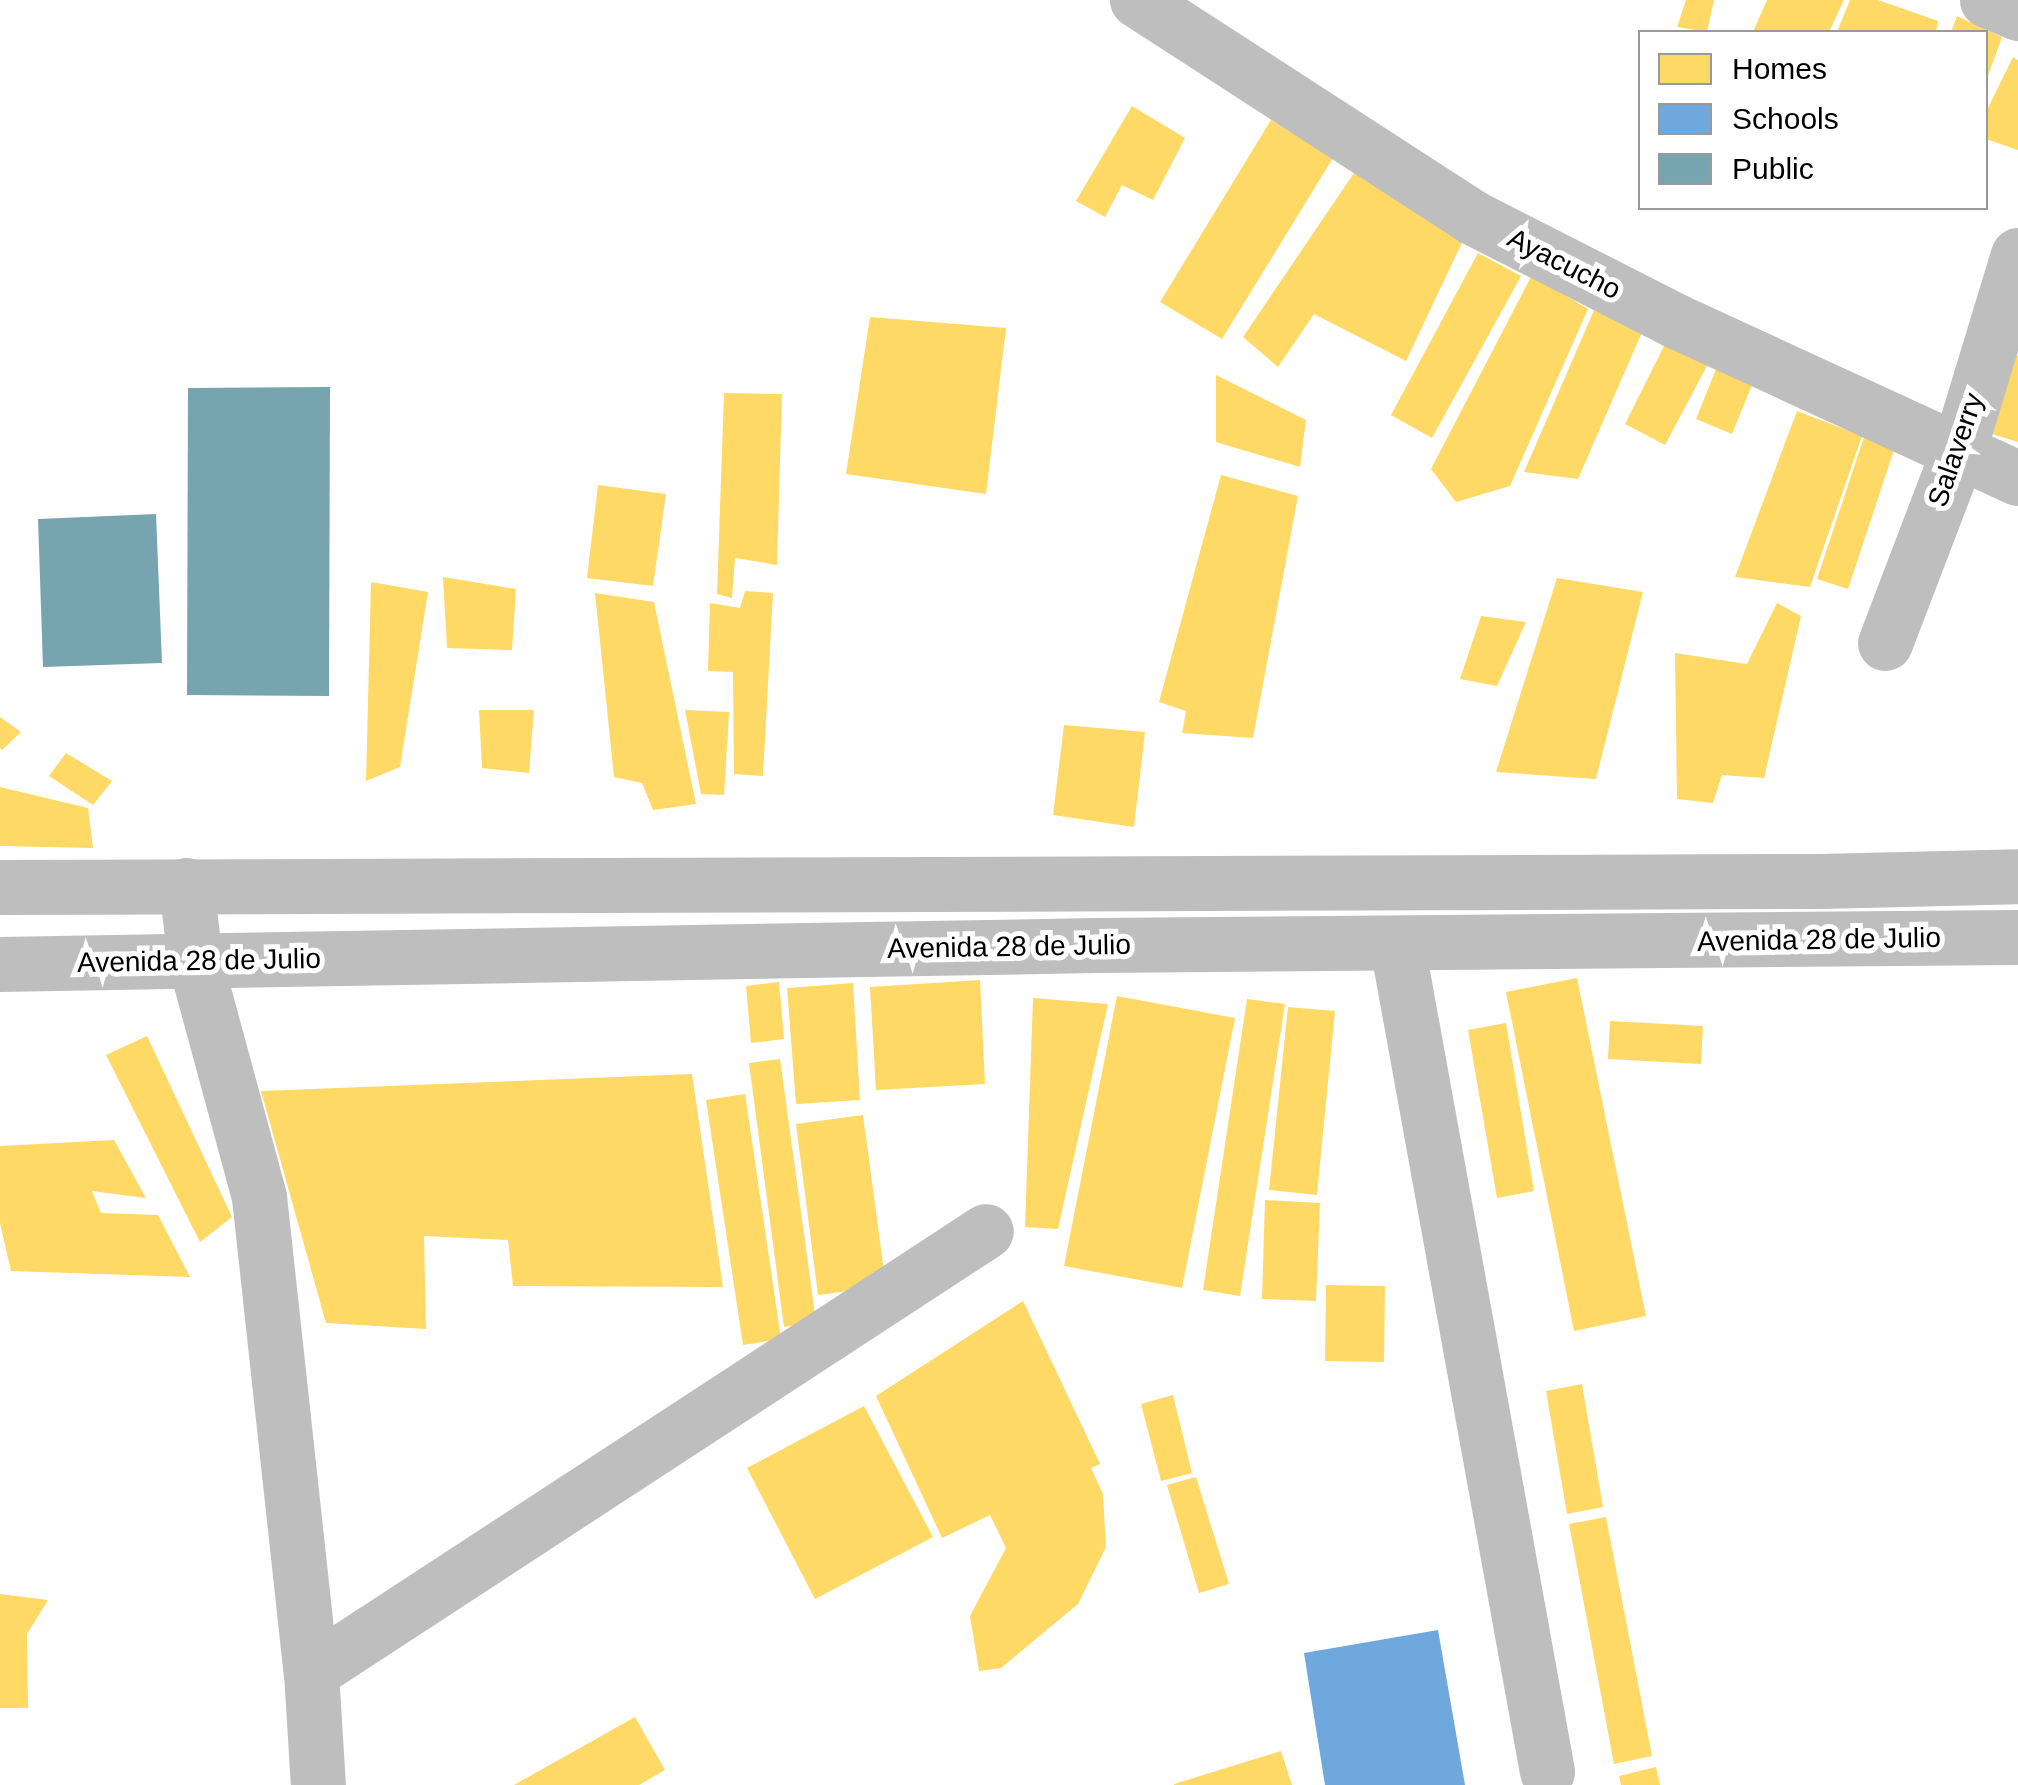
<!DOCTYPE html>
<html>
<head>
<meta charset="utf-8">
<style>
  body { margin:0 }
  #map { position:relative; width:2018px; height:1785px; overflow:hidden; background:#fff; font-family:Arial,sans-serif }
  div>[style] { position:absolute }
  .homes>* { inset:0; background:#ffd966 }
  .schools>* { inset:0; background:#6fa8dc }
  .public>* { inset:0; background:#76a5af }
  .minor>* { height:55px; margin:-27.5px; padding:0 27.5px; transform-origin:27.5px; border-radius:27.5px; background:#bebebe }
  .tertiary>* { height:55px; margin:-27.5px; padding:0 27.5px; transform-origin:27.5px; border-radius:27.5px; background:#bebebe }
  span { translate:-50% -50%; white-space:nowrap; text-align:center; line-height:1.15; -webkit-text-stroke:10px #fff; paint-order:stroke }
  .street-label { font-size:28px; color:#000 }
  .legend { position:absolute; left:1638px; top:30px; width:350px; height:180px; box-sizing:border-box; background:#fff; border:2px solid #999; margin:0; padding:12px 18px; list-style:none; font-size:30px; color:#000 }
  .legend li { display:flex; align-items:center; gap:20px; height:50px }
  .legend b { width:50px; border:2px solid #999 }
</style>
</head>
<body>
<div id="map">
  <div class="homes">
    <div style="clip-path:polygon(1686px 0,1714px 0,1707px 32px,1677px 27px)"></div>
    <div style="clip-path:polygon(1767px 0,1844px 0,1829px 32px,1753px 32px)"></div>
    <div style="clip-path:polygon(1850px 0,1878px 0,1938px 21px,1936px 32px,1837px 32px)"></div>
    <div style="clip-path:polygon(1957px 16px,2002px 37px,1986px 81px,1986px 32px,1951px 32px)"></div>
    <div style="clip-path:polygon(2013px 57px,2018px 60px,2018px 150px,1986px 139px,1986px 112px)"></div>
    <div style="clip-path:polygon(1132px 106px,1185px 138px,1153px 200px,1122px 185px,1105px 217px,1076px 201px)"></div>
    <div style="clip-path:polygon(1271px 120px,1333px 158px,1222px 339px,1160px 302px)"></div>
    <div style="clip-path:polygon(1358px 167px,1468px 230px,1406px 361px,1314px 314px,1278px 367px,1243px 337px)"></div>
    <div style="clip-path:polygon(1478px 253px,1521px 276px,1432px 438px,1391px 415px)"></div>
    <div style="clip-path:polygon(1532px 275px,1588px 309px,1510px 486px,1456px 502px,1431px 469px)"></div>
    <div style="clip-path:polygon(1595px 308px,1650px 314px,1578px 479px,1524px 472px)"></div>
    <div style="clip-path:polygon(870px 317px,1006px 328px,986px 494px,846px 474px)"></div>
    <div style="clip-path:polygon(1667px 340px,1709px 362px,1665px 445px,1625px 424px)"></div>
    <div style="clip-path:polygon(2004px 348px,2018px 356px,2018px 442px,1989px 433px)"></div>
    <div style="clip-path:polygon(1718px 364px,1754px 380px,1732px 434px,1696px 419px)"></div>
    <div style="clip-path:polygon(1216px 375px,1306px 420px,1300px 467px,1216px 442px)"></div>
    <div style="clip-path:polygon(724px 393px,782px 394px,777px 565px,735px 558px,732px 598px,717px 594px)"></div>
    <div style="clip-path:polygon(1797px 411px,1862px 436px,1810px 587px,1735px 577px)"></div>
    <div style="clip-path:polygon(1864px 437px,1895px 447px,1848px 589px,1817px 579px)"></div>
    <div style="clip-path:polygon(1221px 475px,1298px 496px,1253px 738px,1182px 733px,1186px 711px,1159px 702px)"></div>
    <div style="clip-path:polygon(598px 485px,666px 494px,653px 586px,587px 578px)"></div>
    <div style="clip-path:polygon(443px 577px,516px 589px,512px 650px,447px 648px)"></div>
    <div style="clip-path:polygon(1557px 578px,1643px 592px,1596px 779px,1496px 772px)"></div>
    <div style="clip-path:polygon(371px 582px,428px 592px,400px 767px,366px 781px)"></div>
    <div style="clip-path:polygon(745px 591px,773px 593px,763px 776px,734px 774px,733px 672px,708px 671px,710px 603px,740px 608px)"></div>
    <div style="clip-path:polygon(595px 593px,654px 602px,696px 804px,653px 810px,642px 783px,614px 777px)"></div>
    <div style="clip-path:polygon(1777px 603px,1801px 616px,1764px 778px,1722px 775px,1713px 803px,1677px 799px,1675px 653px,1747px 664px)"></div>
    <div style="clip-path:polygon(1481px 616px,1526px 622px,1497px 686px,1460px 679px)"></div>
    <div style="clip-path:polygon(479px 710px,534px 710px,529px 773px,482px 768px)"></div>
    <div style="clip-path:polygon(685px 710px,729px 712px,724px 795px,701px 794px)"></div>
    <div style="clip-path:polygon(0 717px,21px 732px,2px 750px,0 748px)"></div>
    <div style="clip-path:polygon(1064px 725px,1145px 732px,1134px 827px,1053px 815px)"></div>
    <div style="clip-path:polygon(66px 753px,112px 781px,93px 805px,49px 776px)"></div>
    <div style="clip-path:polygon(0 787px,88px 808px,93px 848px,0 846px)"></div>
    <div style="clip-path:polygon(1577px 978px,1646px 1316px,1574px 1331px,1506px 992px)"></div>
    <div style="clip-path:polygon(980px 980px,985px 1084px,876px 1090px,870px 987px)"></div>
    <div style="clip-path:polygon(779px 982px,784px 1039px,751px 1043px,746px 986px)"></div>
    <div style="clip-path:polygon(853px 983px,860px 1100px,796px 1104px,787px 988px)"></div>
    <div style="clip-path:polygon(1117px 996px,1235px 1018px,1182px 1288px,1064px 1266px)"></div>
    <div style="clip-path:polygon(1033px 998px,1108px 1004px,1058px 1229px,1025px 1227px)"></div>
    <div style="clip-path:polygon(1247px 999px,1285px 1004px,1240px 1296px,1203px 1290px)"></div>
    <div style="clip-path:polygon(1288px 1007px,1335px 1011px,1317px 1195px,1269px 1190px)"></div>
    <div style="clip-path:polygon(1610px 1021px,1703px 1026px,1701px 1064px,1608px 1059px)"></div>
    <div style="clip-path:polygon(1506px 1023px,1534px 1191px,1497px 1198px,1468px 1030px)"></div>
    <div style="clip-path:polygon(147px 1036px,232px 1217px,200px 1242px,106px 1055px)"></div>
    <div style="clip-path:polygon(780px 1059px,816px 1322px,784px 1327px,749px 1063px)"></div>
    <div style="clip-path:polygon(692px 1074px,723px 1287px,513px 1286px,508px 1240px,424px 1236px,426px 1329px,326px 1323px,261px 1091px)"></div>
    <div style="clip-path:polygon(745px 1094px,781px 1339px,743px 1345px,706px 1100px)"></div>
    <div style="clip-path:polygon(863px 1115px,886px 1286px,818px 1295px,796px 1124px)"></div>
    <div style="clip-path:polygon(114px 1140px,146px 1198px,92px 1191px,101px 1213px,158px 1215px,190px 1277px,11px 1271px,0 1223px,0 1146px)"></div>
    <div style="clip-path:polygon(1265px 1200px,1320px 1203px,1316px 1301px,1262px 1299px)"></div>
    <div style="clip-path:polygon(1326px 1285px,1385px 1286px,1384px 1362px,1325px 1361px)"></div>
    <div style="clip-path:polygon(1023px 1301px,1100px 1464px,1091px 1468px,1103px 1494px,1106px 1547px,1078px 1604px,1001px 1668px,979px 1671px,970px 1616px,1006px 1548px,990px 1515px,942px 1538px,876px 1396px)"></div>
    <div style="clip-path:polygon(1582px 1384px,1603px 1507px,1567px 1514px,1546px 1391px)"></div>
    <div style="clip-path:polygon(1173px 1395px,1192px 1473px,1161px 1481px,1141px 1404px)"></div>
    <div style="clip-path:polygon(864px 1406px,933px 1537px,815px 1599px,747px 1468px)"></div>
    <div style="clip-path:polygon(1196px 1477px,1229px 1584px,1199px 1593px,1167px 1485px)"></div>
    <div style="clip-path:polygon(1606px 1517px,1652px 1756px,1614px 1764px,1569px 1524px)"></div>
    <div style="clip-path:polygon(0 1594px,48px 1600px,27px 1634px,28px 1708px,0 1708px)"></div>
    <div style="clip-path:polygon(635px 1717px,665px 1770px,639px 1785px,514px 1785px)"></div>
    <div style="clip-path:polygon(1281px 1751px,1292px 1785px,1174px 1785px,1174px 1784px)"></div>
    <div style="clip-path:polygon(1656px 1767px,1660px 1785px,1621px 1785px,1619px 1776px)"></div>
  </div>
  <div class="schools">
    <div style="clip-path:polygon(1438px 1630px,1465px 1785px,1325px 1785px,1304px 1653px)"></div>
  </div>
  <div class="public">
    <div style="clip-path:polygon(330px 387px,329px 696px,187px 695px,188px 388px)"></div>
    <div style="clip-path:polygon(156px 514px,162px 663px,43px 667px,38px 519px)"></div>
  </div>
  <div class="minor">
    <div style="left:1137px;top:0;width:399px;rotate:32.9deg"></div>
    <div style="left:1472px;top:217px;width:229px;rotate:27deg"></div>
    <div style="left:1676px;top:321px;width:376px;rotate:24.7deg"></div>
    <div style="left:1987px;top:0;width:34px;rotate:23deg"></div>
    <div style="left:1885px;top:643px;width:204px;rotate:-69.1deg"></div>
    <div style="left:1958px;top:452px;width:206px;rotate:-73.1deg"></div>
    <div style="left:186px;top:885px;width:77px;rotate:83.2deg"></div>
    <div style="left:195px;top:961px;width:245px;rotate:74.8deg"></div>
    <div style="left:259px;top:1197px;width:478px;rotate:83.8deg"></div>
    <div style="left:311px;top:1672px;width:113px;rotate:86.5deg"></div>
    <div style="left:1397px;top:945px;width:840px;rotate:79.71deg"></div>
    <div style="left:311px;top:1672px;width:806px;rotate:-33.16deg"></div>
  </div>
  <div class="tertiary">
    <div style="left:0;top:887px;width:1820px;rotate:-0.19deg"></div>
    <div style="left:1820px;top:881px;width:198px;rotate:-1.4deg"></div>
    <div style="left:0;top:964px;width:1095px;rotate:-0.99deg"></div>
    <div style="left:1095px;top:945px;width:923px;rotate:-0.5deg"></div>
  </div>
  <div class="street-label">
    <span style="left:1564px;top:264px;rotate:27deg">Ayacucho</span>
    <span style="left:1956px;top:450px;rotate:-71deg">Salaverry</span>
    <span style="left:1819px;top:940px;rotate:-1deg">Avenida 28 de Julio</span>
    <span style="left:1009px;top:947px;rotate:-1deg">Avenida 28 de Julio</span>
    <span style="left:199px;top:961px;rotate:-1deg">Avenida 28 de Julio</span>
  </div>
  <ul class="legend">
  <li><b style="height:28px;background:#ffd966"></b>Homes</li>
  <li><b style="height:28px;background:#6fa8dc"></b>Schools</li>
  <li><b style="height:28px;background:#76a5af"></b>Public</li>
  </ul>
</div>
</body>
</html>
